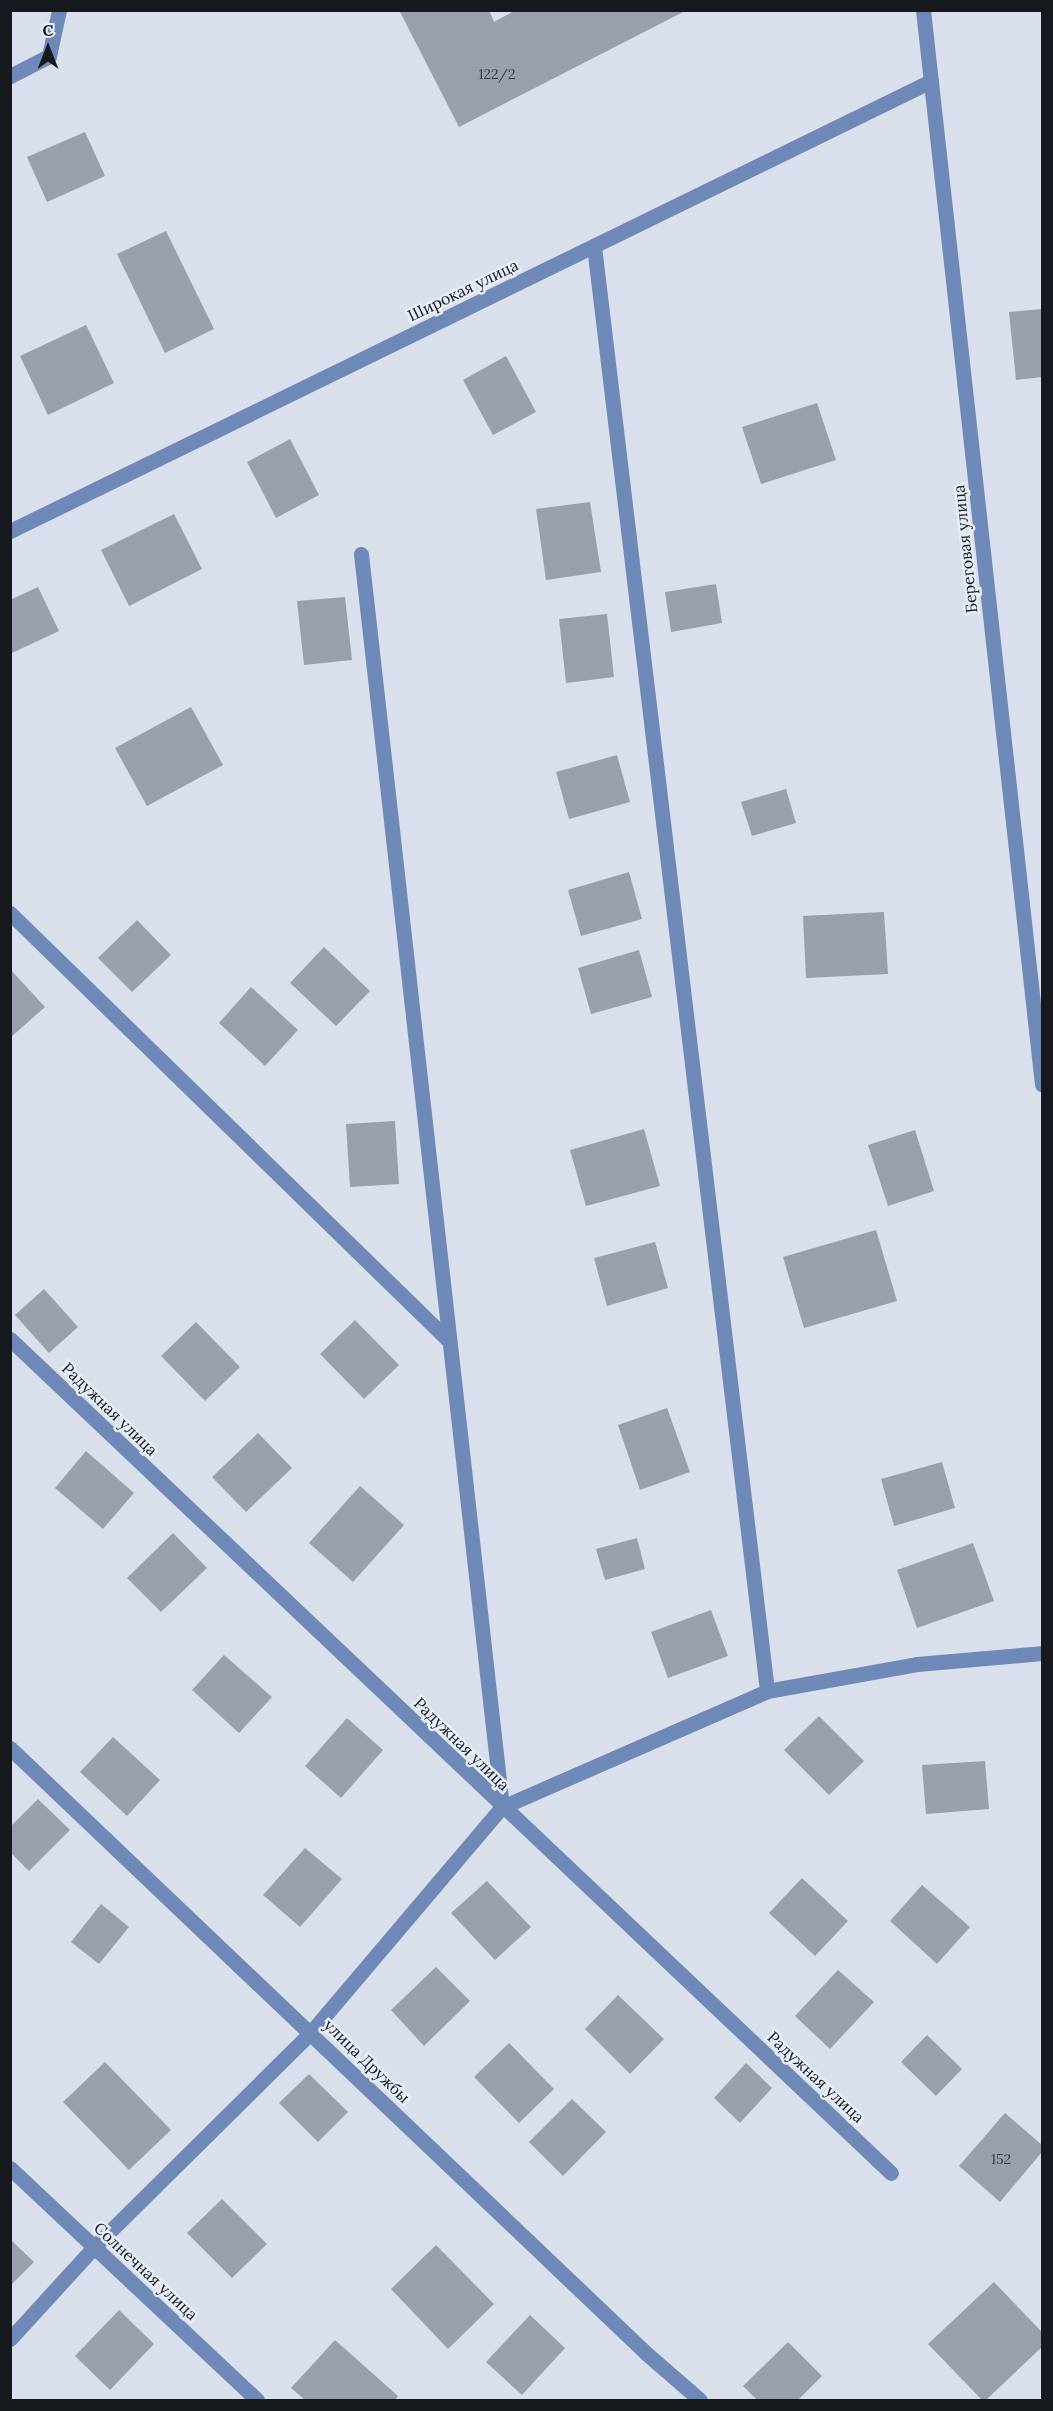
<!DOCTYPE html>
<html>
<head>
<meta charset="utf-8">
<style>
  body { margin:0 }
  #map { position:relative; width:1053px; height:2411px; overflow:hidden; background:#d9e0eb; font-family:Lora,serif }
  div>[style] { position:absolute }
  .building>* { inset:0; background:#9aa0ab }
  .lane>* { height:15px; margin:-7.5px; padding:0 7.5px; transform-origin:7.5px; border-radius:7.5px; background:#6e88b8 }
  .street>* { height:15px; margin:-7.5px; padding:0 7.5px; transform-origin:7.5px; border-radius:7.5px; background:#6e88b8 }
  span { translate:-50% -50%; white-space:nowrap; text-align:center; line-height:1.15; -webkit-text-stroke:5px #e6edf8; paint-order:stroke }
  .number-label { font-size:14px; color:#373b40 }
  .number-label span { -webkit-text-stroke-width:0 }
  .street-label { font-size:16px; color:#16191d }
  .frame { position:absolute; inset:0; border:12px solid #16191d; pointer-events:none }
  .north { position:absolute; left:18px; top:18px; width:60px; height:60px; -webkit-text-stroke:4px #e6edf8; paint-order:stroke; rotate:0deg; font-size:16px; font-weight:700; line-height:24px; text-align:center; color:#16191d }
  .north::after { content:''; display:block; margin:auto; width:21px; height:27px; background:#16191d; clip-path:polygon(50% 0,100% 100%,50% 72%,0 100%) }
</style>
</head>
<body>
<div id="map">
  <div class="building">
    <div style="clip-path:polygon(399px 10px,489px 10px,494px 22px,516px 10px,687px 10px,459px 127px)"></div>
    <div style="clip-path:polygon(85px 132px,105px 176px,47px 202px,27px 157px)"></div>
    <div style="clip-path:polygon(166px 231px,214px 329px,165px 353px,117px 254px)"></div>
    <div style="clip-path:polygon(1042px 309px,1042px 377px,1016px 380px,1009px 312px)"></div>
    <div style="clip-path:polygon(86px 325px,114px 383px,48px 415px,20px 356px)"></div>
    <div style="clip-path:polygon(506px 356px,536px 412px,493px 435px,463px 380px)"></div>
    <div style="clip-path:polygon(817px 403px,836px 460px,761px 484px,742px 427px)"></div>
    <div style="clip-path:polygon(290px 439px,319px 495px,276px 518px,247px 462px)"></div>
    <div style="clip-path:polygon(590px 502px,601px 572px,546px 580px,536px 509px)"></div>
    <div style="clip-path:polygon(174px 514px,202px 569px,129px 606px,101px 550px)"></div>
    <div style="clip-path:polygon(716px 584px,722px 623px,671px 632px,665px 592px)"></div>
    <div style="clip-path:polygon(38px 587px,59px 631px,10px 654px,10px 600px)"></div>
    <div style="clip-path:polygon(345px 597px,352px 660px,304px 665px,297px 601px)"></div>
    <div style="clip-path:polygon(607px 614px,614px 677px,566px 683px,559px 619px)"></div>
    <div style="clip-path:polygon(191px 707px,223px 765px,147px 806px,115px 748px)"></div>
    <div style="clip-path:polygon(617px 755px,630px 802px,569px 819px,556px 772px)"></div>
    <div style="clip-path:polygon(786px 789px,796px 823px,752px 836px,741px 802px)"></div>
    <div style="clip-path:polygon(629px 872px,642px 919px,581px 936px,568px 890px)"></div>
    <div style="clip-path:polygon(884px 912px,888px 974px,806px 978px,803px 916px)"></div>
    <div style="clip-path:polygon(137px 920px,171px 955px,132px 992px,98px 958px)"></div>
    <div style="clip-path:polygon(324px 947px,370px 991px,336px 1026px,290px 983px)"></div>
    <div style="clip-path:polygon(639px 950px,652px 997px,591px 1014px,578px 968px)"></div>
    <div style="clip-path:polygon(10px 969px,45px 1007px,10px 1038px)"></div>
    <div style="clip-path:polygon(251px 987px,298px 1030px,265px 1066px,219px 1023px)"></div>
    <div style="clip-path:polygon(395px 1121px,399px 1184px,350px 1187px,346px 1124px)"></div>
    <div style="clip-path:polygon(644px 1129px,660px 1186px,586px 1206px,570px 1150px)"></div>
    <div style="clip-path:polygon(915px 1130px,934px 1191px,888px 1206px,868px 1145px)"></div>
    <div style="clip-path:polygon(876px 1230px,897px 1301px,804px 1328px,783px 1257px)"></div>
    <div style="clip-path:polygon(655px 1242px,668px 1288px,607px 1306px,594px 1258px)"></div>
    <div style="clip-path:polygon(44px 1289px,78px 1327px,49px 1353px,15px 1315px)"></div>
    <div style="clip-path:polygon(355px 1320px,399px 1365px,364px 1399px,320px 1354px)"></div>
    <div style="clip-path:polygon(196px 1322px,240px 1367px,205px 1401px,161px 1356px)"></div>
    <div style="clip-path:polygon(667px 1408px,690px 1472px,640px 1490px,618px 1425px)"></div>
    <div style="clip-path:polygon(258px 1433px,292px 1468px,246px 1512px,212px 1477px)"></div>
    <div style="clip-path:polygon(86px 1451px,134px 1493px,103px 1529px,55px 1488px)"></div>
    <div style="clip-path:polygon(942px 1462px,955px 1508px,894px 1526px,881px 1479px)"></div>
    <div style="clip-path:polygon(360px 1486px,404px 1525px,353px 1582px,309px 1543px)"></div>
    <div style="clip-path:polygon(173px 1533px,207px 1568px,161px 1612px,127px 1578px)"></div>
    <div style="clip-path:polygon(637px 1538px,645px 1569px,605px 1580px,596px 1549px)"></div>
    <div style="clip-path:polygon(973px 1543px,994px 1601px,917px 1628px,897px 1570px)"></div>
    <div style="clip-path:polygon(711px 1610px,728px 1656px,668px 1678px,651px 1632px)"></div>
    <div style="clip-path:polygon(224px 1655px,272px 1697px,239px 1733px,192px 1690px)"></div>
    <div style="clip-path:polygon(819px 1716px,864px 1761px,829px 1795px,784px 1750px)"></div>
    <div style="clip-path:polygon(347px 1718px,383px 1750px,341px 1798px,305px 1766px)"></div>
    <div style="clip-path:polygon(113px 1737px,160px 1780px,127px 1816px,80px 1772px)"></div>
    <div style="clip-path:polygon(985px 1761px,989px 1809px,926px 1814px,922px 1765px)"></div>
    <div style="clip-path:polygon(38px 1799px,70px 1830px,29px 1871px,10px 1852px,10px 1827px)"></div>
    <div style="clip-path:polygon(305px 1848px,342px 1879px,300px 1927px,263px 1895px)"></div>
    <div style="clip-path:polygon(802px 1878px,848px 1921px,815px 1956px,769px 1913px)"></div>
    <div style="clip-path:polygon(487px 1881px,531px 1927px,495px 1960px,451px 1913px)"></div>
    <div style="clip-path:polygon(922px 1885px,970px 1927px,937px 1964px,890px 1921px)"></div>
    <div style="clip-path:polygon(101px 1904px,129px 1927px,99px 1964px,71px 1942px)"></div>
    <div style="clip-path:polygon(436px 1967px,470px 2001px,424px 2046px,391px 2010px)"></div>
    <div style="clip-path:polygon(838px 1970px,874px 2002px,830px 2049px,795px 2016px)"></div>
    <div style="clip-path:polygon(618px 1995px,664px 2039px,630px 2074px,585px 2029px)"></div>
    <div style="clip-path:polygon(927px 2035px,962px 2069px,936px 2096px,901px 2062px)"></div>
    <div style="clip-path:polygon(509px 2043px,554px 2089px,519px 2123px,474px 2077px)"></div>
    <div style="clip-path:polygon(105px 2062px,171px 2130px,129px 2170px,63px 2102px)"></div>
    <div style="clip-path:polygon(746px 2063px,772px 2088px,740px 2123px,714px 2098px)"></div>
    <div style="clip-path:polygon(309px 2074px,348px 2112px,318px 2142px,279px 2103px)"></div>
    <div style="clip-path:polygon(572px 2099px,606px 2132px,563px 2176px,529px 2142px)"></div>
    <div style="clip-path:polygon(1005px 2113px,1042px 2145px,1042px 2152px,1000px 2202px,959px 2166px)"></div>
    <div style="clip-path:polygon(222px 2199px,267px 2244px,232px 2278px,187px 2233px)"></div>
    <div style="clip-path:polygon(10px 2239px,34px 2262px,10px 2286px)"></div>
    <div style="clip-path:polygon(436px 2245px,494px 2304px,448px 2349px,391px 2289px)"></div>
    <div style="clip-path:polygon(994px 2282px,1042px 2332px,1042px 2347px,986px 2400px,982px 2400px,928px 2344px)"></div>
    <div style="clip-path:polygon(119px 2310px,154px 2344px,110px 2390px,75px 2356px)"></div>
    <div style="clip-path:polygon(530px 2315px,565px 2348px,522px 2395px,486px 2362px)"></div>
    <div style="clip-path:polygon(335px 2340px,398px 2396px,395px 2400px,305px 2400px,291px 2388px)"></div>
    <div style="clip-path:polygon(788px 2342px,822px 2376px,798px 2400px,757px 2400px,743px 2386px)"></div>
  </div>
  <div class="lane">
    <div style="left:10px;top:76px;width:44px;rotate:-27.1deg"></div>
    <div style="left:49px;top:56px;width:47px;rotate:-77.7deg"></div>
  </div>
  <div class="street">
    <div style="left:923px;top:10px;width:1081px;rotate:83.68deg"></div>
    <div style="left:594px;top:246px;width:1455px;rotate:83.17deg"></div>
    <div style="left:10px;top:531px;width:1025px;rotate:-26.04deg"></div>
    <div style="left:361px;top:554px;width:1261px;rotate:83.58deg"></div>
    <div style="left:10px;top:913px;width:612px;rotate:44.27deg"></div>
    <div style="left:10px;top:1339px;width:1213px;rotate:43.43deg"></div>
    <div style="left:10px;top:1748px;width:879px;rotate:43.57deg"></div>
    <div style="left:647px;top:2354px;width:70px;rotate:41deg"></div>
    <div style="left:10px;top:2168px;width:339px;rotate:43.2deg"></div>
    <div style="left:10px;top:2339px;width:125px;rotate:-47.6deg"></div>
    <div style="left:94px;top:2247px;width:305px;rotate:-44.7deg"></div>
    <div style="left:311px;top:2032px;width:295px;rotate:-49.7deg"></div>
    <div style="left:502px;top:1807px;width:289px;rotate:-23.6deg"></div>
    <div style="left:767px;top:1691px;width:152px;rotate:-10.2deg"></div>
    <div style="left:917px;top:1664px;width:125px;rotate:-5deg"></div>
  </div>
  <div class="number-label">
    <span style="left:497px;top:74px">122/2</span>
    <span style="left:1001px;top:2159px">152</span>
  </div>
  <div class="street-label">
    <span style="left:463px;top:290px;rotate:-26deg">Широкая улица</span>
    <span style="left:965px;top:549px;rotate:-96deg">Береговая улица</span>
    <span style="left:110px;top:1409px;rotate:44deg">Радужная улица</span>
    <span style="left:462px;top:1744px;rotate:44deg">Радужная улица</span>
    <span style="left:367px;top:2061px;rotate:44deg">улица Дружбы</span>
    <span style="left:816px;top:2077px;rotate:43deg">Радужная улица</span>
    <span style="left:146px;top:2271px;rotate:43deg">Солнечная улица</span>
  </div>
  <div class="frame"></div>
  <div class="north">С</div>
</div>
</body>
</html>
